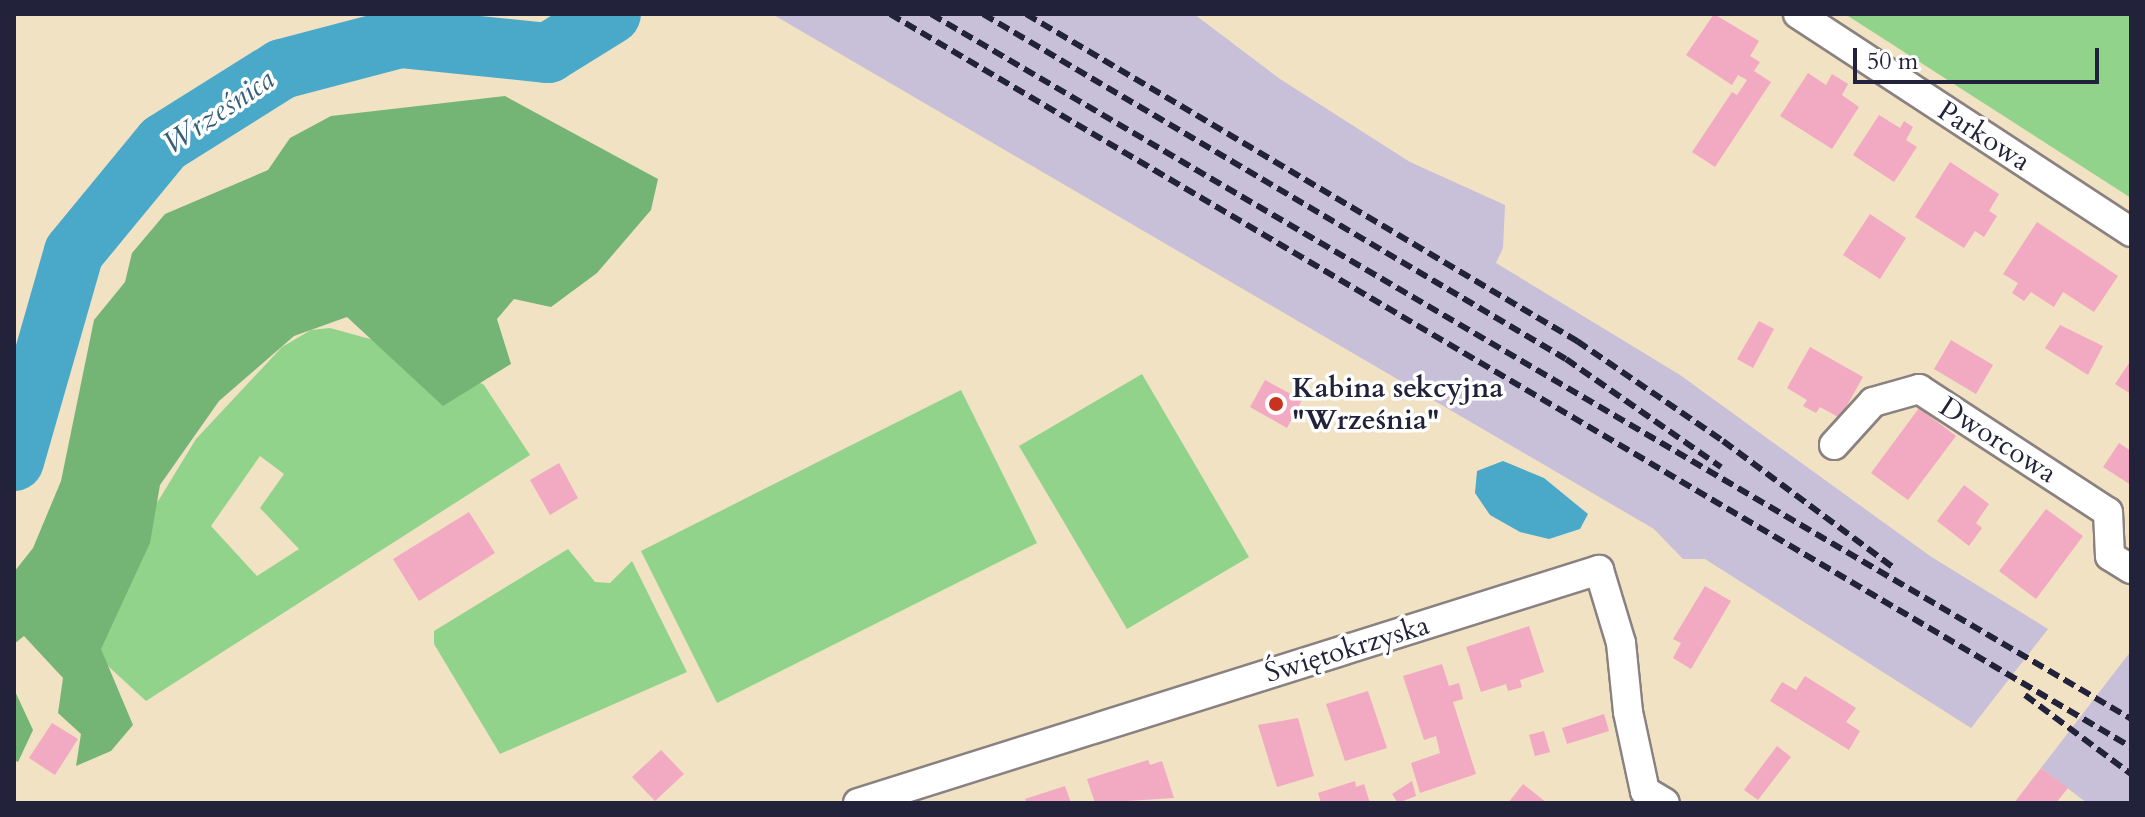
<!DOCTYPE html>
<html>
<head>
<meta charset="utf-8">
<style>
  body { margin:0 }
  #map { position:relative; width:2145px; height:817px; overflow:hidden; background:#f1e2c4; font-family:Cardo,serif }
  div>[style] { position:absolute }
  .industrial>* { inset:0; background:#c8bfd8 }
  .green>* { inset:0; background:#91d38a }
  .forest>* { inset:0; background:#74b576 }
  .water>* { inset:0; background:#4aa9c9 }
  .river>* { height:60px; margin:-30px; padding:0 30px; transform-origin:30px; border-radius:30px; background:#4aa9c9 }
  .building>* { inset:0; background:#f2a9c2 }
  .roads { filter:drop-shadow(2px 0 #8a8280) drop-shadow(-2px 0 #8a8280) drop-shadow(0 2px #8a8280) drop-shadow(0 -2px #8a8280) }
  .street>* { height:28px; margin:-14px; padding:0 14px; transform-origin:14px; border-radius:14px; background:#fff }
  .rail>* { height:6px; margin-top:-3px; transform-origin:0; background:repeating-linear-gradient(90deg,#22223b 0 12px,transparent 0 18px) }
  .dots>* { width:22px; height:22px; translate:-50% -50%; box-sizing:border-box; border:4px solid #fff; border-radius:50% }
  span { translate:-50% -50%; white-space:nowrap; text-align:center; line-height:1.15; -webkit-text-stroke:7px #fff; paint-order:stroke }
  .street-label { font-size:28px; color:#22223b }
  .poi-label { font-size:28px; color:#22223b; font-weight:700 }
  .left { translate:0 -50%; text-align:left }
  .water-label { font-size:30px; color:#345f7b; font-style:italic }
  .frame { position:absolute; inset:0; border:16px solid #22223b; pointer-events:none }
  .scale { position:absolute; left:1853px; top:48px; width:246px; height:36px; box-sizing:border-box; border:4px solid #22223b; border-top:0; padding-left:10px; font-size:24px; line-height:28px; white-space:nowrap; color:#22223b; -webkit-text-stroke:6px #fff; paint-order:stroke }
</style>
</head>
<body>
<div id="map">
  <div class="industrial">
    <div style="clip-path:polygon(772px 14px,1194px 14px,1280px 79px,1410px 162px,1505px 205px,1503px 248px,1496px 263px,1680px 375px,1930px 556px,2048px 629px,1971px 728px,1705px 559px,1683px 559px,1654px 529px)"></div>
    <div style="clip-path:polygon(2131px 651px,2131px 803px,2087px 803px,2041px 768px)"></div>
  </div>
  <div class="green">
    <div style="clip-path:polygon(1845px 14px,2131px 14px,2131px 198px)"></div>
    <div style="clip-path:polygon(evenodd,330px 328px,436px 357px,484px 385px,530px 455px,146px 701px,95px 654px,152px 511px,196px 439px,282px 347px,311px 330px,330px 328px,260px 456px,284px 474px,260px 508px,299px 549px,257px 576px,211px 526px,260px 456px)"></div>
    <div style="clip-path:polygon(1142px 374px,1249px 557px,1127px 629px,1019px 446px)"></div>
    <div style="clip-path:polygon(961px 390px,1037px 543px,717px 703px,641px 551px)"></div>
    <div style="clip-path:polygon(568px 549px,595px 582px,610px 583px,632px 561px,687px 672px,500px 754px,434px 644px,434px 631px)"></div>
  </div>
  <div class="forest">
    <div style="clip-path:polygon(505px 96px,658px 179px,651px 210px,597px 273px,551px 307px,514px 299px,497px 319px,511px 364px,443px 406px,347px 317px,294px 336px,219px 401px,160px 485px,150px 543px,101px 649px,133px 725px,111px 751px,76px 766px,81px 734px,58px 713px,63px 678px,24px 636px,14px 644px,14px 572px,33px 548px,61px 481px,94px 320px,125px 282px,132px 253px,165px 214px,268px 170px,290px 138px,331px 116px)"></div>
    <div style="clip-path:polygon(14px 689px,33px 730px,18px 762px,14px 760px)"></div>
  </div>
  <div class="water">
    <div style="clip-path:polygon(1503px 461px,1544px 478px,1588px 514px,1580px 529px,1549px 539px,1520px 532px,1490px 515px,1475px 493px,1477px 471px)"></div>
  </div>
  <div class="river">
    <div style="left:14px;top:461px;width:217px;rotate:-74deg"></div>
    <div style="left:74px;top:252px;width:141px;rotate:-50.5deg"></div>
    <div style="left:164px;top:143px;width:139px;rotate:-32.1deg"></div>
    <div style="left:282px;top:69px;width:122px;rotate:-14.7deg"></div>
    <div style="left:400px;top:38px;width:149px;rotate:5.8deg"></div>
    <div style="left:548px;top:53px;width:74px;rotate:-31.8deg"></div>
  </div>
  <div class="building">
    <div style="clip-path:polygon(1714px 14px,1759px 41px,1750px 56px,1760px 62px,1754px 71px,1771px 82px,1715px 167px,1692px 152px,1732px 92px,1737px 95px,1747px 80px,1738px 75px,1732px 85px,1686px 55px)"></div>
    <div style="clip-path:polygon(1808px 73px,1826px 85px,1832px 74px,1848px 84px,1842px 95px,1859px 107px,1832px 149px,1780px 116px)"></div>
    <div style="clip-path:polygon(1879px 115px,1900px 128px,1904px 121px,1913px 127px,1906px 140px,1917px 147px,1894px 182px,1853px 155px)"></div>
    <div style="clip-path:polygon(1950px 162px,1999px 194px,1989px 211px,1997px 216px,1984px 237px,1975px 231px,1964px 248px,1915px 217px)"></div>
    <div style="clip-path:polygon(1870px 214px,1906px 238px,1880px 279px,1843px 255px)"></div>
    <div style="clip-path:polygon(2037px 222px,2118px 276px,2094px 312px,2063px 292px,2054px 307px,2031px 292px,2024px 301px,2012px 293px,2018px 283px,2003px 274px)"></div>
    <div style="clip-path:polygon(1759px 321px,1774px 329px,1753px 368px,1737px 359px)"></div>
    <div style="clip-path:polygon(2060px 325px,2103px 346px,2088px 375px,2045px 348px)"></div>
    <div style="clip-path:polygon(1951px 340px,1993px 365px,1976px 394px,1934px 369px)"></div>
    <div style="clip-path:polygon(1810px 347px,1863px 377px,1840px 418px,1820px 407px,1816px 413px,1803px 406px,1807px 400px,1787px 388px)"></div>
    <div style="clip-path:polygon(2131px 360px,2131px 394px,2115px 384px)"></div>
    <div style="clip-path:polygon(1265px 380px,1302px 400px,1287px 428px,1250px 407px)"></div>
    <div style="clip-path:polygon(1919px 408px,1956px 436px,1908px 500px,1871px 473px)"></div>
    <div style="clip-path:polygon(2119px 443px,2131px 451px,2131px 485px,2103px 467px)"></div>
    <div style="clip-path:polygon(559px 463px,578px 498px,550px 515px,530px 480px)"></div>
    <div style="clip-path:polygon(1964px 485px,1989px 504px,1976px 523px,1982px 528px,1969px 546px,1937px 521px)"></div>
    <div style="clip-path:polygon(2046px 509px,2083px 536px,2036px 599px,1999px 571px)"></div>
    <div style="clip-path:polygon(469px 512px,495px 553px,419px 601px,393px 559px)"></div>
    <div style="clip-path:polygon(1705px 586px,1731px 601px,1691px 669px,1673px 658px,1681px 643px,1673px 639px)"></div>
    <div style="clip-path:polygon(1529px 626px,1544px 672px,1520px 680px,1522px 687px,1508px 691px,1506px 684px,1481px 692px,1466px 647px)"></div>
    <div style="clip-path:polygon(1442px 664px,1449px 686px,1459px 683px,1463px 699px,1453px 702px,1476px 774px,1420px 793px,1411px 763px,1440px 753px,1436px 736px,1424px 740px,1403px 676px)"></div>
    <div style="clip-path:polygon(1805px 676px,1856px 708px,1846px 722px,1860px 731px,1849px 750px,1770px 701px,1782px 682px,1796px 690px)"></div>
    <div style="clip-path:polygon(1368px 691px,1387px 748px,1345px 761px,1326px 704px)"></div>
    <div style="clip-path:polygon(1604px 714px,1609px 731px,1567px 744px,1562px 728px)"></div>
    <div style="clip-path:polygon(1298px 718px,1314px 776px,1277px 787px,1258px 725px)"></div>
    <div style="clip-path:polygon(52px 723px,78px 739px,55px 775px,29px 758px)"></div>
    <div style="clip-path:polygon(1544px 731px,1550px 752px,1535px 756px,1529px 735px)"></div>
    <div style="clip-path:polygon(1777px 746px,1791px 757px,1758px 800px,1744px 790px)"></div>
    <div style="clip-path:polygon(661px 750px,684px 774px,655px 801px,632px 777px)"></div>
    <div style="clip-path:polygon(1148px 760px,1150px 765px,1162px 761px,1174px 798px,1095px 803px,1087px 779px)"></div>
    <div style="clip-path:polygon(2041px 768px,2068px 788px,2056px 803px,2014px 803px)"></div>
    <div style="clip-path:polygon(1355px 781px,1356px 787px,1364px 784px,1370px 803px,1321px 803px,1318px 793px)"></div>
    <div style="clip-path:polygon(1412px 781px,1416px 796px,1398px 803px,1392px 794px)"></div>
    <div style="clip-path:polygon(1523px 784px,1547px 803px,1508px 803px)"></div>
    <div style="clip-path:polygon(1065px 786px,1071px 803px,1027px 803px,1025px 799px)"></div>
  </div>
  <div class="roads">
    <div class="street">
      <div style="left:1798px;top:14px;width:398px;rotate:33.2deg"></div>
      <div style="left:1834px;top:445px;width:58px;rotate:-47.8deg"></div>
      <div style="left:1873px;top:402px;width:48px;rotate:-15.8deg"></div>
      <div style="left:1919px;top:389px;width:225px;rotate:33.1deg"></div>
      <div style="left:2108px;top:512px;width:44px;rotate:87.4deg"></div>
      <div style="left:2110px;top:556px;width:25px;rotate:32deg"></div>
      <div style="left:858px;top:803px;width:777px;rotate:-17.46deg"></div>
      <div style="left:1599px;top:570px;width:76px;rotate:73.2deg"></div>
      <div style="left:1621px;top:643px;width:69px;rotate:84.2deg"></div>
      <div style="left:1628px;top:712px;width:81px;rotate:77.9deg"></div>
      <div style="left:1645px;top:791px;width:23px;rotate:31deg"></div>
    </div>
  </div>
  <div class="rail">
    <div style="left:890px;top:14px;width:1441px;rotate:30.57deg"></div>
    <div style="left:931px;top:14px;width:1392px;rotate:30.43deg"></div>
    <div style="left:983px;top:14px;width:677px;rotate:30.62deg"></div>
    <div style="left:1566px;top:359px;width:189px;rotate:34.9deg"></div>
    <div style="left:1026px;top:14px;width:641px;rotate:30.69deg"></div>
    <div style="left:1577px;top:341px;width:177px;rotate:34.4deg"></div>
    <div style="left:1723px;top:441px;width:213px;rotate:36.6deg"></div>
    <div style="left:2025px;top:695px;width:132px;rotate:36.7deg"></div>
  </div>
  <div class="dots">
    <div style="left:1276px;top:404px;background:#c8321e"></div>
  </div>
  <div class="street-label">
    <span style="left:1984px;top:136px;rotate:33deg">Parkowa</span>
    <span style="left:1998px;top:440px;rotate:33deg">Dworcowa</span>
    <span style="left:1347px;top:649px;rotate:-17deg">Świętokrzyska</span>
  </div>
  <div class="poi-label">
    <span class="left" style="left:1292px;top:404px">Kabina sekcyjna<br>"Września"</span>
  </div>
  <div class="water-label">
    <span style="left:219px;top:112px;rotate:-34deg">Wrześnica</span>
  </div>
  <div class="frame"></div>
  <div class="scale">50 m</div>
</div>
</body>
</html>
